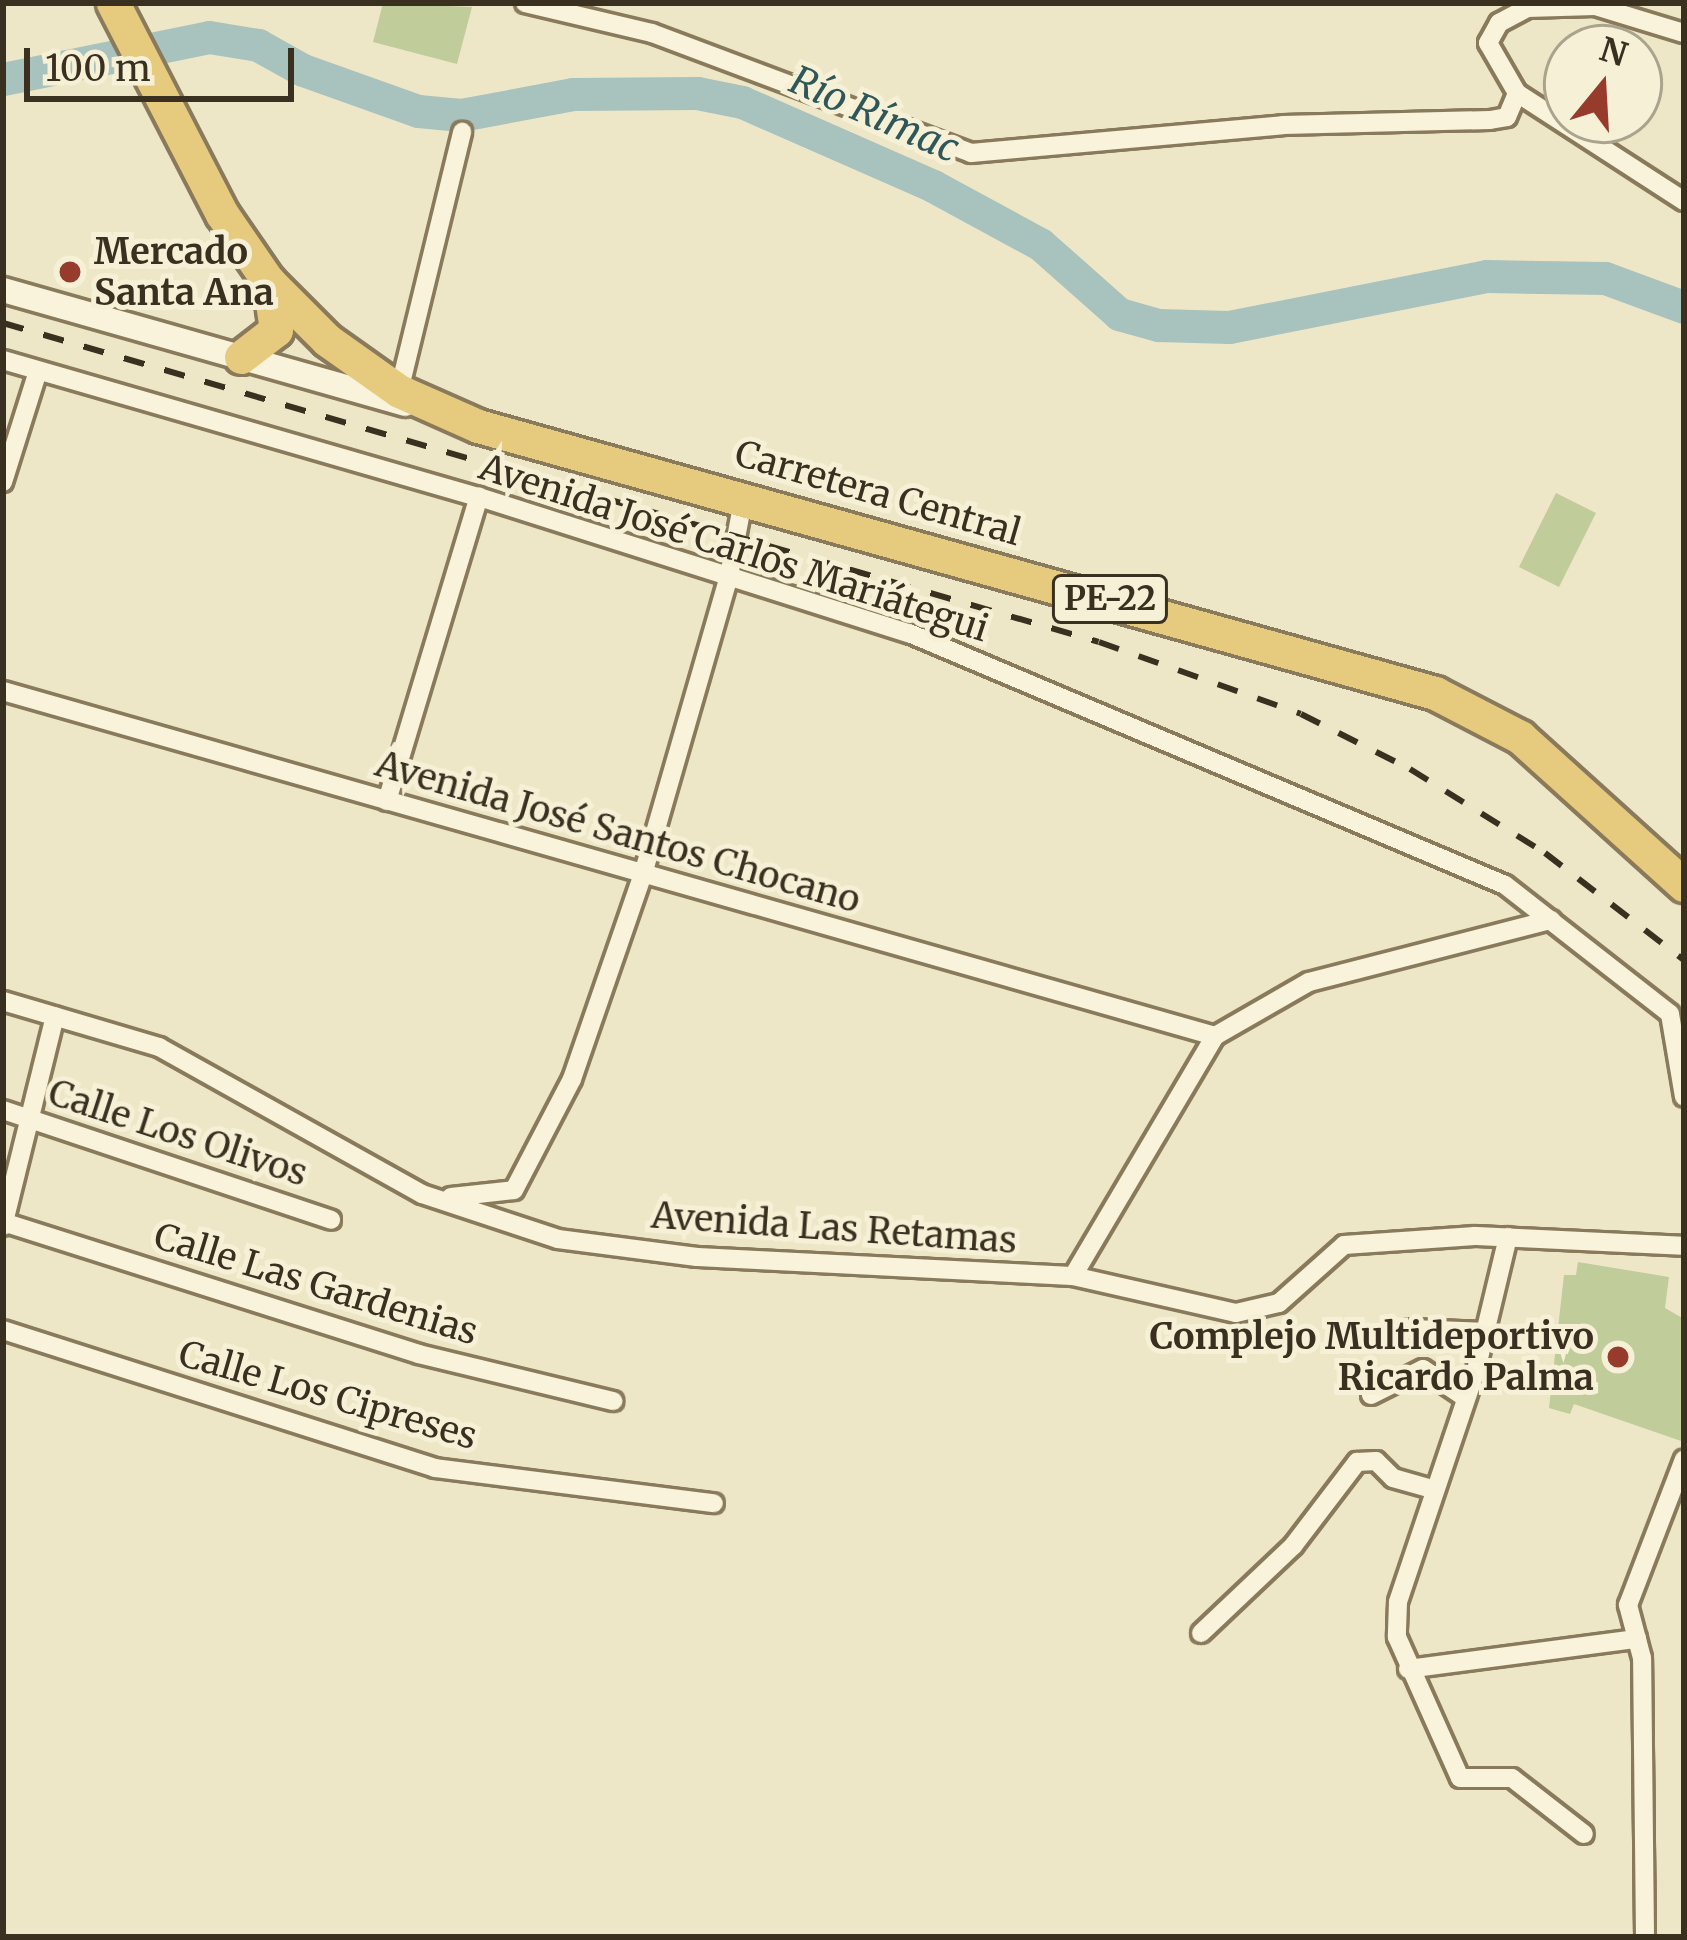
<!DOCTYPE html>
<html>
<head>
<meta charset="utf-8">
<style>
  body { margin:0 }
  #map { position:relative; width:1687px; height:1940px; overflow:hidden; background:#eee7c7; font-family:Merriweather,serif }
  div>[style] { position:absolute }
  .green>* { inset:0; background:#c0cc9a }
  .river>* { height:33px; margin:-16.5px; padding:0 16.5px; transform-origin:16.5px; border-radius:16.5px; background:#a8c2be }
  .roads { filter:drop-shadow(3px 0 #897a5c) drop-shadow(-3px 0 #897a5c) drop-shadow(0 3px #897a5c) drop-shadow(0 -3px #897a5c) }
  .minor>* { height:18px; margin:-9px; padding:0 9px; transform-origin:9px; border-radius:9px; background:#f8f3da }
  .tertiary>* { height:24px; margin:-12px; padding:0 12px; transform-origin:12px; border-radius:12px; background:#f8f3da }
  .trunk>* { height:33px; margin:-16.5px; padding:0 16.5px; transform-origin:16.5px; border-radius:16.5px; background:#e6ca7d }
  .rail>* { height:6px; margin-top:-3px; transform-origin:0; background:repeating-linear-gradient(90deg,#3a3020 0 21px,transparent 0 42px) }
  .dots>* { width:33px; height:33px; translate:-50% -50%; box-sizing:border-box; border:6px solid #f5f0d6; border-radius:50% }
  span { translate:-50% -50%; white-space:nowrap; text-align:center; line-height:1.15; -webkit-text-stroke:10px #f5f0d6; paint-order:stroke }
  .shield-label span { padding:3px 9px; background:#f5f0d6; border:3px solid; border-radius:9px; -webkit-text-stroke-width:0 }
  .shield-label { font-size:33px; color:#3a3020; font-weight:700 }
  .poi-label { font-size:36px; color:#3a3020; font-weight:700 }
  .left { translate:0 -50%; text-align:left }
  .right { translate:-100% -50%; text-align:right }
  .street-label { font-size:36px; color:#3a3020 }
  .water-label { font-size:39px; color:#2f5659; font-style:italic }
  .frame { position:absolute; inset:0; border:6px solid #3a3020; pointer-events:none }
  .north { position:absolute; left:1543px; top:24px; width:120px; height:120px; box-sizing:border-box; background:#f5f0d6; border:3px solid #aaa38d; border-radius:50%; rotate:18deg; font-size:33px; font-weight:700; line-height:48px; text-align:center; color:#3a3020 }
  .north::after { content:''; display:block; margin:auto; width:42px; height:54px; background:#973b2d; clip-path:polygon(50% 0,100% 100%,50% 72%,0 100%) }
  .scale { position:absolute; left:24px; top:48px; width:270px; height:54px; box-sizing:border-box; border:6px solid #3a3020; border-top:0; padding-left:15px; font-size:36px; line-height:42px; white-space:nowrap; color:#3a3020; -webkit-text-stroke:9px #f5f0d6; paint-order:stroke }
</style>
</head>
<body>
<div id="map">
  <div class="green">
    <div style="clip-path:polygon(383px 3px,472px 7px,457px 64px,373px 42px)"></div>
    <div style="clip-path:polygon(1556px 493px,1596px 513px,1559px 587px,1519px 567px)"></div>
    <div style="clip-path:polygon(1578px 1262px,1669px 1277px,1665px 1308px,1684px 1319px,1684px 1442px,1574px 1404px,1570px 1414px,1549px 1408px,1564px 1275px,1576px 1275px)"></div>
  </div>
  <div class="river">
    <div style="left:3px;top:79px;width:210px;rotate:-11.5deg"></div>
    <div style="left:209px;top:37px;width:50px;rotate:9.3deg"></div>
    <div style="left:258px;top:45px;width:51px;rotate:29.1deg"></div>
    <div style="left:303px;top:70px;width:122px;rotate:19.6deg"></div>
    <div style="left:418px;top:111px;width:43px;rotate:5.3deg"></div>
    <div style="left:461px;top:115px;width:114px;rotate:-10.6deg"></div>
    <div style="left:573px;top:94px;width:124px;rotate:-0.5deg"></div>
    <div style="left:697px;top:93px;width:46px;rotate:11.3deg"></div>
    <div style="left:742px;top:102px;width:209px;rotate:23.7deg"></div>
    <div style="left:933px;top:186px;width:122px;rotate:28.5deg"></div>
    <div style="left:1040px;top:244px;width:106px;rotate:41.5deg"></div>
    <div style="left:1119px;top:314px;width:41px;rotate:15.8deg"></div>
    <div style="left:1158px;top:325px;width:71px;rotate:1.6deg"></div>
    <div style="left:1229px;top:327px;width:262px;rotate:-11.2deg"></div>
    <div style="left:1486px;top:276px;width:119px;rotate:1deg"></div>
    <div style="left:1605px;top:278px;width:84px;rotate:20.2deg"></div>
  </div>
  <div class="roads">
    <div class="minor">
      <div style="left:525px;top:3px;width:130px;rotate:13.3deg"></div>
      <div style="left:652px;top:33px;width:341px;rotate:20.6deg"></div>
      <div style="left:971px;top:153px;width:313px;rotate:-5.1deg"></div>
      <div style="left:1283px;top:125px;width:207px;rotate:-1.4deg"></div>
      <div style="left:1490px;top:120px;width:17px;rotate:-10deg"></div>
      <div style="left:1507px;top:117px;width:26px;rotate:-67deg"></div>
      <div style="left:1517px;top:93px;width:58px;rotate:-120.1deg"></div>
      <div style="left:1488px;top:43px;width:23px;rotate:-61deg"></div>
      <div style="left:1499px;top:23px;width:32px;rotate:-28deg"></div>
      <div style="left:1527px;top:8px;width:68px;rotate:-1.7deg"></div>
      <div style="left:1595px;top:6px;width:93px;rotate:16.9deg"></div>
      <div style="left:1517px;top:93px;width:199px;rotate:32.9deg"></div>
      <div style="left:3px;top:360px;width:495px;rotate:16.1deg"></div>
      <div style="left:479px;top:497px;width:451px;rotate:17.6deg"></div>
      <div style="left:909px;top:633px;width:647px;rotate:22.92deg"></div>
      <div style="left:1505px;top:885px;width:209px;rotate:38deg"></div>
      <div style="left:1670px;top:1014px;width:84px;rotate:80.4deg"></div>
      <div style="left:399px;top:391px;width:267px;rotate:-76.3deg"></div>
      <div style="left:3px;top:482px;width:116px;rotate:-72.5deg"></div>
      <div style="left:3px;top:691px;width:1260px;rotate:15.89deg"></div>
      <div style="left:387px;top:801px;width:318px;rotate:-73.2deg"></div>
      <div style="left:3px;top:1001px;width:163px;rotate:16.4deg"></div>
      <div style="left:159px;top:1047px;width:301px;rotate:29.2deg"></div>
      <div style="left:422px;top:1194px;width:143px;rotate:18.3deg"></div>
      <div style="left:558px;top:1239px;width:140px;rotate:7.4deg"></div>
      <div style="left:697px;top:1257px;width:376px;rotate:2.9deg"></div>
      <div style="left:1073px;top:1276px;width:167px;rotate:12.8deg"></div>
      <div style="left:1236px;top:1313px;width:44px;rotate:-13.1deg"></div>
      <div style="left:1279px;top:1303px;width:87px;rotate:-41.7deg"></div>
      <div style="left:1344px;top:1245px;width:131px;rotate:-3.9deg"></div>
      <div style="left:1475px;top:1236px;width:209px;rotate:2.7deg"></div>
      <div style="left:3px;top:1110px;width:346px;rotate:18.5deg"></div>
      <div style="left:451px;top:1197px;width:63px;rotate:-6.3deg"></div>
      <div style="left:514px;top:1190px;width:125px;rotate:-62.4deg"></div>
      <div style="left:572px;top:1079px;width:217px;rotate:-70.9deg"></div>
      <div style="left:643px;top:874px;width:310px;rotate:-73.9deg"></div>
      <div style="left:729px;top:576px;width:82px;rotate:-79.5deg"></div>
      <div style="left:3px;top:1222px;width:436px;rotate:17.6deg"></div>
      <div style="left:419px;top:1354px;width:200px;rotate:13.6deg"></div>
      <div style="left:3px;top:1226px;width:216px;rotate:-76.1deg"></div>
      <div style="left:1508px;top:1237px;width:137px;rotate:103.5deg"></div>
      <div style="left:1476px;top:1370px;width:245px;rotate:108.6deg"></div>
      <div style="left:1398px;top:1602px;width:35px;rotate:92deg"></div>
      <div style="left:1397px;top:1637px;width:154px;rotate:65.9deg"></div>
      <div style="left:1460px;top:1778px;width:52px"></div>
      <div style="left:1512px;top:1778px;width:91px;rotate:37.9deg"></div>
      <div style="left:1073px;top:1276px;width:279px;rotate:-59.4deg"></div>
      <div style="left:1215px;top:1036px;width:108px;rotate:-29.9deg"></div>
      <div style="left:1309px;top:982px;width:250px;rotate:-14.4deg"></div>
      <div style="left:3px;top:1330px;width:454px;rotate:17.7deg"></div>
      <div style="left:435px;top:1468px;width:281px;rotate:7.2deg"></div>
      <div style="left:1355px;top:1342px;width:57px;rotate:-13.1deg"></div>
      <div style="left:1411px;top:1329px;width:76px;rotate:2.3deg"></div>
      <div style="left:1371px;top:1395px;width:58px;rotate:-26.6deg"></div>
      <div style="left:1423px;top:1369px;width:50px;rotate:34.3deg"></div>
      <div style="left:1201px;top:1633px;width:127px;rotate:-43.4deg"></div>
      <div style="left:1293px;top:1546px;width:106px;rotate:-52.7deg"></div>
      <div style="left:1357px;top:1462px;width:19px;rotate:-3deg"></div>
      <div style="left:1376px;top:1461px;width:24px;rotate:45deg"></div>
      <div style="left:1393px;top:1478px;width:41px;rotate:15.8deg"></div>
      <div style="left:1408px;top:1669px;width:231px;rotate:-7.5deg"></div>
      <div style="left:1645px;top:1937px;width:279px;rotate:-90.6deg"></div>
      <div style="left:1642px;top:1658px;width:55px;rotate:-104.8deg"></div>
      <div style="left:1628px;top:1605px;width:156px;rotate:-69deg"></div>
    </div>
    <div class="tertiary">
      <div style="left:3px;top:290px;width:418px;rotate:15.8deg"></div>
    </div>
    <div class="trunk">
      <div style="left:113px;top:3px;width:237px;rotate:62.7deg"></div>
      <div style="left:222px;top:214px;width:81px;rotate:55.5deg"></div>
      <div style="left:268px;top:281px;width:83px;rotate:45deg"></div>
      <div style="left:327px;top:340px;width:88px;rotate:35.3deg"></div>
      <div style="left:399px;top:391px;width:86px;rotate:23.9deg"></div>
      <div style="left:478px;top:426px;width:994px;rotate:15.59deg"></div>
      <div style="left:1435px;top:693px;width:96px;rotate:27.4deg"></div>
      <div style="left:1520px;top:737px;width:221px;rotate:42.1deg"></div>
      <div style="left:241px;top:357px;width:44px;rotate:-37.6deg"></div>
      <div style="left:276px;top:330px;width:49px;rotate:-98.3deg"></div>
    </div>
  </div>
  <div class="rail">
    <div style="left:3px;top:323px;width:1141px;rotate:16.23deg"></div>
    <div style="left:1099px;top:642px;width:214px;rotate:19.6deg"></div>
    <div style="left:1301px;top:714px;width:122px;rotate:26.8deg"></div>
    <div style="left:1410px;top:769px;width:159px;rotate:31.9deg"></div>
    <div style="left:1545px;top:853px;width:175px;rotate:37.6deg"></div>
  </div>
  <div class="dots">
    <div style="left:70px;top:272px;background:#973b2d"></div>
    <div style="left:1618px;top:1357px;background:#973b2d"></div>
  </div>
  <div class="shield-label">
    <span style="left:1110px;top:599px">PE-22</span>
  </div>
  <div class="poi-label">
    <span class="left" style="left:94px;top:272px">Mercado<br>Santa Ana</span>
    <span class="right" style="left:1594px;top:1357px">Complejo Multideportivo<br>Ricardo Palma</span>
  </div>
  <div class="street-label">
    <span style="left:878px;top:493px;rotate:16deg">Carretera Central</span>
    <span style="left:734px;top:548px;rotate:18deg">Avenida José Carlos Mariátegui</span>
    <span style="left:618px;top:832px;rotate:16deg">Avenida José Santos Chocano</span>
    <span style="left:178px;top:1133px;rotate:18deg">Calle Los Olivos</span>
    <span style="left:834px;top:1228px;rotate:4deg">Avenida Las Retamas</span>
    <span style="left:316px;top:1284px;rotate:17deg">Calle Las Gardenias</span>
    <span style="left:328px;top:1395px;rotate:16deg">Calle Los Cipreses</span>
  </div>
  <div class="water-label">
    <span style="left:874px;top:115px;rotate:24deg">Río Rímac</span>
  </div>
  <div class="frame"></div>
  <div class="north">N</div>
  <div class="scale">100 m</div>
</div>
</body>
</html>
